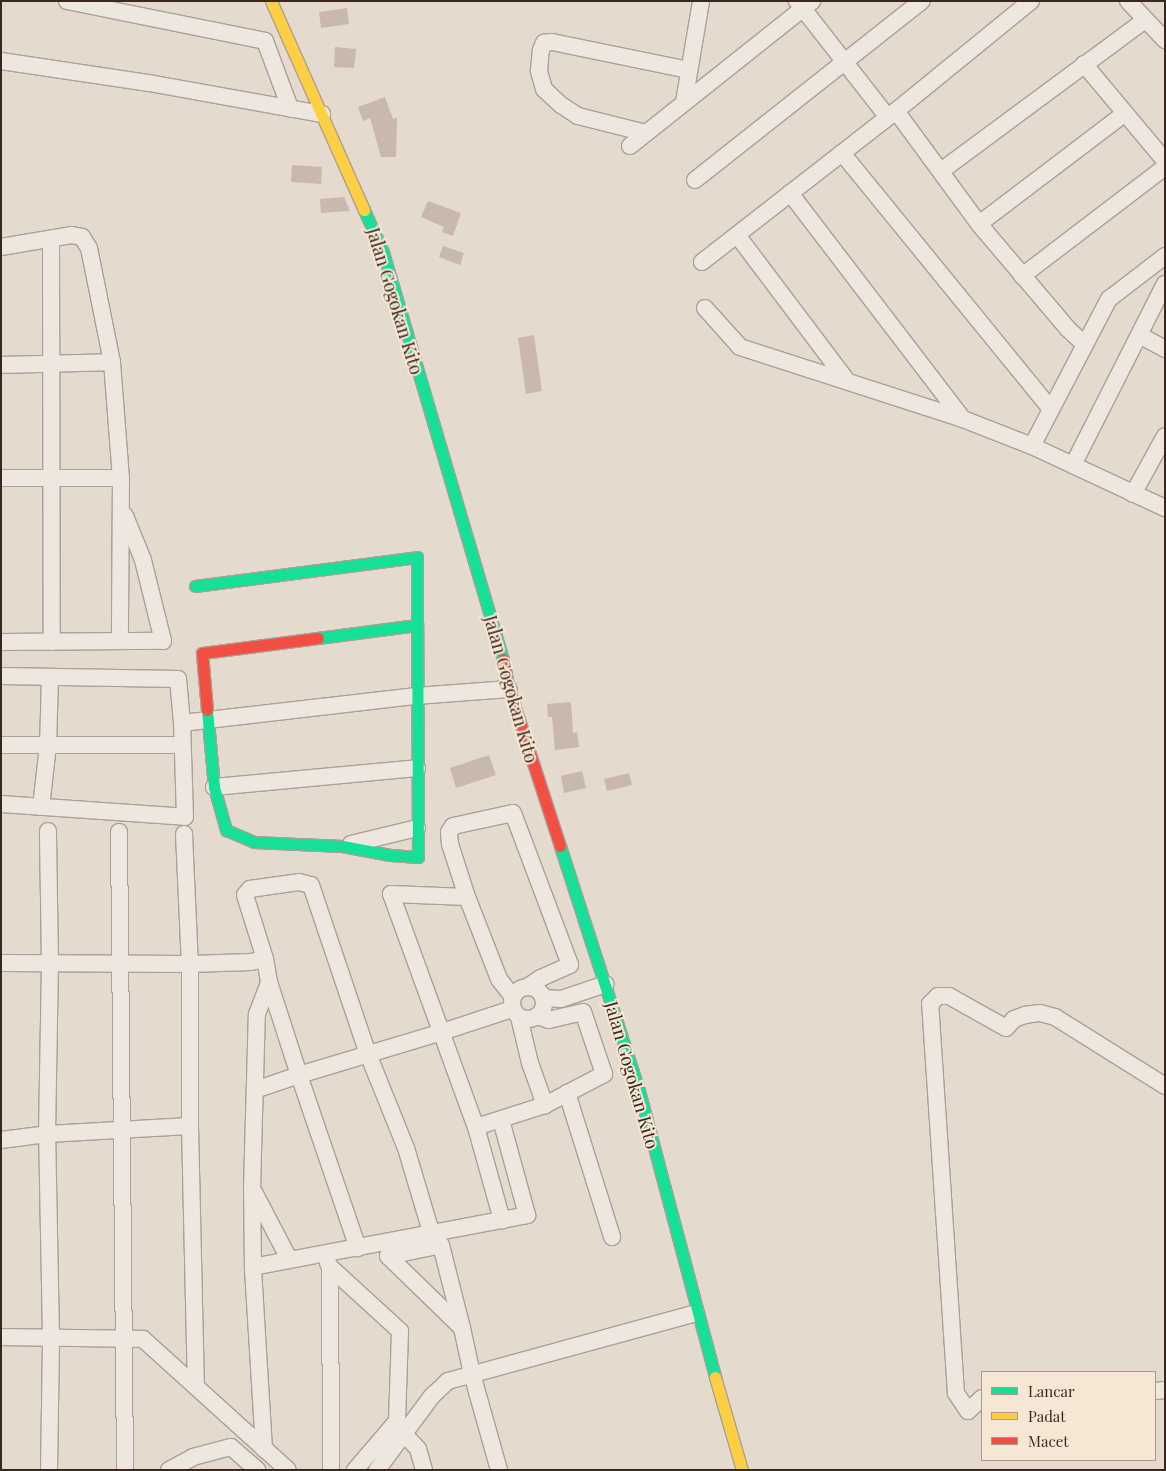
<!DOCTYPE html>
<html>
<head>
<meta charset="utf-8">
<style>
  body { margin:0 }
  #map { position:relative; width:1166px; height:1471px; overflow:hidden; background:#e5dace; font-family:"Playfair Display",serif }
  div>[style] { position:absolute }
  .building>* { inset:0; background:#c9b8ae }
  .roads { filter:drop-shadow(1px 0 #aaa097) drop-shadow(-1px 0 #aaa097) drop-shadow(0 1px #aaa097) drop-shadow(0 -1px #aaa097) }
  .street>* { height:16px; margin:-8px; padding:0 8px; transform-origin:8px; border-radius:8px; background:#ede7df }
  .street>.ring { margin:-8px; padding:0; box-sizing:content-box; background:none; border:16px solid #ede7df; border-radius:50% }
  .fast>* { height:11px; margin:-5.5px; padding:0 5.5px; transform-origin:5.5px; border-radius:5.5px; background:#16e098 }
  .slow>* { height:11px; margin:-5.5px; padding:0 5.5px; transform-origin:5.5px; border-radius:5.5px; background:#ffcf43 }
  .jam>* { height:11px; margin:-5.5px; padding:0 5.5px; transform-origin:5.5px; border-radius:5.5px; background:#f24e42 }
  span { translate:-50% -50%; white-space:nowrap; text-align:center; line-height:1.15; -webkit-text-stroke:4px #f6e6d4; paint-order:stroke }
  .street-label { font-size:18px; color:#3a271e }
  .frame { position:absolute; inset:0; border:2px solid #3a271e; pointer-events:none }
  .legend { position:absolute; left:981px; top:1371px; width:175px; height:90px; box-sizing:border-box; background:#f6e6d4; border:1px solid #ab9a8b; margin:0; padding:6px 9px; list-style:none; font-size:15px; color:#3a271e }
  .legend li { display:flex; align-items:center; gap:10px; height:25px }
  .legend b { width:25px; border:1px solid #ab9a8b }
</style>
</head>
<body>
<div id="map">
  <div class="building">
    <div style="clip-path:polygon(347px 8px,349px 24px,321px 28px,319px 12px)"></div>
    <div style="clip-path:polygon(335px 47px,356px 49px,354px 68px,334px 67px)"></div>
    <div style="clip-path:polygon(385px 97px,393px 119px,397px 118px,396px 157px,381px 157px,370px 118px,363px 121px,358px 107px)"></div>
    <div style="clip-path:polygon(292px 165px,322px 167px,321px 184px,291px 182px)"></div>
    <div style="clip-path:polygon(344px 197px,350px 211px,321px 213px,320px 199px)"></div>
    <div style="clip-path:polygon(428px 201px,461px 213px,453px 236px,442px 232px,444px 227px,421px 217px)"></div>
    <div style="clip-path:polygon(443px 246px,464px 253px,460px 265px,439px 257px)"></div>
    <div style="clip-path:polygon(534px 335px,542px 391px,526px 394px,518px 338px)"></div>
    <div style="clip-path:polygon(571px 702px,573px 733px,577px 732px,579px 747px,555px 750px,552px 717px,548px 717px,547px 704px)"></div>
    <div style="clip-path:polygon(489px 755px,496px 775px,456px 788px,450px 768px)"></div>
    <div style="clip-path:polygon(582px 771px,586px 788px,564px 793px,561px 776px)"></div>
    <div style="clip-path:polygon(629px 773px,632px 785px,607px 791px,604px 779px)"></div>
  </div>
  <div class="roads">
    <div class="street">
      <div style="left:67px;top:1px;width:202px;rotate:11.4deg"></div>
      <div style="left:265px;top:41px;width:72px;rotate:69.5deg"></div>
      <div style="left:797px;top:1px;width:146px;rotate:52deg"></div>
      <div style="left:1128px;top:1px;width:54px;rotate:46.5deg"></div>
      <div style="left:1px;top:61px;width:150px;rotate:8.5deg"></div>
      <div style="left:149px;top:83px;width:176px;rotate:10.2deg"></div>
      <div style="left:1084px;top:64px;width:126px;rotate:50.1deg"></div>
      <div style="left:684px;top:102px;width:102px;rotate:-80.4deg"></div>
      <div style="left:896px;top:111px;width:140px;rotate:53.7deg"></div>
      <div style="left:979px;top:224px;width:138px;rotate:49.7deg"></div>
      <div style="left:1068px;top:329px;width:23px;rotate:43deg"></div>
      <div style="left:646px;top:133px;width:70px;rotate:-166deg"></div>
      <div style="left:578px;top:116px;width:20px;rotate:-147deg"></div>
      <div style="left:561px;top:105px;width:23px;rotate:-137deg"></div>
      <div style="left:544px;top:89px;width:19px;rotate:-106deg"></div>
      <div style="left:539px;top:71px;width:21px;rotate:-85deg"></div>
      <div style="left:541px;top:50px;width:8px;rotate:-67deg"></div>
      <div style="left:544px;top:43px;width:8px;rotate:-7deg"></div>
      <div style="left:552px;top:42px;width:140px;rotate:11.6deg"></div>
      <div style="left:630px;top:146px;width:233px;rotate:-38.5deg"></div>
      <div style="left:842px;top:153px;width:330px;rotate:50.8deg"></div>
      <div style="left:941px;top:171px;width:254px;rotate:-36.5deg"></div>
      <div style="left:695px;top:180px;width:289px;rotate:-38.3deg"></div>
      <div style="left:790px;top:193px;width:285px;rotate:52.6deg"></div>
      <div style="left:979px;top:224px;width:183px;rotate:-37.2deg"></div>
      <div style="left:737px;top:235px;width:183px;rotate:53deg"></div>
      <div style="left:51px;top:239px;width:403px;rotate:89.9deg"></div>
      <div style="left:1px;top:247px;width:71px;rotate:-9.7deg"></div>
      <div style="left:71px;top:235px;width:11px;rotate:10deg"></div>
      <div style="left:82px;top:237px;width:13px;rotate:58deg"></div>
      <div style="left:89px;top:248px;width:116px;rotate:78.6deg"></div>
      <div style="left:112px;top:362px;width:116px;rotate:85.6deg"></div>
      <div style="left:121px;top:478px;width:163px;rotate:90.4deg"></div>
      <div style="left:702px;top:262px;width:246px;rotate:-37.9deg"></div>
      <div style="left:896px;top:111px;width:174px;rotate:-39.2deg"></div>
      <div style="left:1022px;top:276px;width:180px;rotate:-37.3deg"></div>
      <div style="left:705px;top:308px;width:52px;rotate:48.1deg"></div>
      <div style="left:740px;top:347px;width:234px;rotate:17.9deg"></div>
      <div style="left:963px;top:419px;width:74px;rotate:21.4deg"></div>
      <div style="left:1032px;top:446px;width:147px;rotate:25deg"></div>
      <div style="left:1139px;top:335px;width:30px;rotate:28deg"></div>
      <div style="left:1px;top:365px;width:111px;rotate:-1.5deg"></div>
      <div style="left:1032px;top:446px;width:166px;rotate:-62.4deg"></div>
      <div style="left:1109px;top:299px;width:71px;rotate:-37.5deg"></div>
      <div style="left:1073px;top:465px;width:203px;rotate:-63.1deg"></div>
      <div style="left:1px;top:478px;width:120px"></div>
      <div style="left:1133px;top:494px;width:66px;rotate:-61.1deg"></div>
      <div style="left:1px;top:642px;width:162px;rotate:-0.4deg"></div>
      <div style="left:163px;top:641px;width:83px;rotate:-103.9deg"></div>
      <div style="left:143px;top:560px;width:48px;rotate:-112.2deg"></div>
      <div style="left:1px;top:676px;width:177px;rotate:1deg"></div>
      <div style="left:178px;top:679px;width:44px;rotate:84.8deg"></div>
      <div style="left:182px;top:723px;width:236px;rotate:-6.6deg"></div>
      <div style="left:416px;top:696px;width:93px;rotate:-4.3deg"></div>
      <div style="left:1px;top:745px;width:181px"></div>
      <div style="left:214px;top:787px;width:204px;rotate:-5.3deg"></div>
      <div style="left:1px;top:804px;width:184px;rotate:4deg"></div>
      <div style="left:185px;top:817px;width:94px;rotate:-91.8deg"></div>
      <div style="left:41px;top:807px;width:61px;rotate:-83.5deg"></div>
      <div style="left:48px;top:746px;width:68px;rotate:-88.3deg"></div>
      <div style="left:119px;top:832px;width:638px;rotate:89.46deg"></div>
      <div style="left:184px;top:834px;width:130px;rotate:87.4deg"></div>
      <div style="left:190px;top:964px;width:162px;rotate:90deg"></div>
      <div style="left:190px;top:1126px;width:259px;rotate:88.7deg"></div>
      <div style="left:351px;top:844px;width:68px;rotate:-13.6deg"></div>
      <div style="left:467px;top:897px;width:76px;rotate:-177.7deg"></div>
      <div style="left:391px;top:894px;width:248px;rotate:70deg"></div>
      <div style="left:476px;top:1127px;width:72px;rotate:-17.7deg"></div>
      <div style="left:545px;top:1105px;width:67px;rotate:-27.7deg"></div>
      <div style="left:604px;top:1074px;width:65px;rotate:-108.7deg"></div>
      <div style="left:583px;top:1012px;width:35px;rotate:167deg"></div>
      <div style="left:549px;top:1020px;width:13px;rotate:-162deg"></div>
      <div style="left:265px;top:959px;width:67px;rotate:-107.4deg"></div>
      <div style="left:245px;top:895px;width:8px;rotate:-50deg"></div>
      <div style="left:250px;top:889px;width:49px;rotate:-8.1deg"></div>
      <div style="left:299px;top:882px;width:12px;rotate:14deg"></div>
      <div style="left:311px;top:885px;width:178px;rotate:71.4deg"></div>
      <div style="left:368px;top:1054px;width:101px;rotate:68deg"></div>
      <div style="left:406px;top:1148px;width:91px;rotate:73.4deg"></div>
      <div style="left:1px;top:963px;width:189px;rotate:0.3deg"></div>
      <div style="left:190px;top:964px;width:61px;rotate:-1.9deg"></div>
      <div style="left:251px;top:962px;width:14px;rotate:-12deg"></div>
      <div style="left:265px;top:959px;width:23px;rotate:80deg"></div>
      <div style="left:269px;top:982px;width:98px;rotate:72.1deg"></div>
      <div style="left:299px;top:1075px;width:149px;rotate:-16.7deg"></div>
      <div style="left:442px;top:1032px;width:74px;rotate:-18.2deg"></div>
      <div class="ring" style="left:512px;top:987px;width:16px;height:16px"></div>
      <div style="left:513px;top:997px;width:23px;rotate:-128deg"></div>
      <div style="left:499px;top:979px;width:88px;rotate:-111.3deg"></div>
      <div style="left:467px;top:897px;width:56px;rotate:-107.8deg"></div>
      <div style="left:450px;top:844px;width:12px;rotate:-95deg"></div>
      <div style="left:449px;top:832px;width:7px;rotate:-56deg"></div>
      <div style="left:453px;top:826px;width:61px;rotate:-12.2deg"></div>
      <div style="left:513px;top:813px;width:162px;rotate:69.4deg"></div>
      <div style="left:570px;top:965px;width:32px;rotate:156deg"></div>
      <div style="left:541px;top:978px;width:17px;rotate:147deg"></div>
      <div style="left:543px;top:998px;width:18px;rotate:3deg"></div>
      <div style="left:561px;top:999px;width:47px;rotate:-18.4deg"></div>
      <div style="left:519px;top:1017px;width:47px;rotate:76.6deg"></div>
      <div style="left:530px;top:1063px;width:45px;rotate:70.3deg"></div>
      <div style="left:255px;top:1090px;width:46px;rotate:-18.8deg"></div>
      <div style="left:299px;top:1075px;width:183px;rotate:71.2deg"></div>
      <div style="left:567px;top:1093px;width:151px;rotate:72.6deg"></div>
      <div style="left:476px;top:1127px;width:97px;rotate:74.4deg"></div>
      <div style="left:1px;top:1140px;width:46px;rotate:-7.4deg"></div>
      <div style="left:47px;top:1134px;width:171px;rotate:-89deg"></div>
      <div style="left:50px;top:963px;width:132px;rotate:-90.9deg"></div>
      <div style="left:254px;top:1192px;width:76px;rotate:62.4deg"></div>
      <div style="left:388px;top:1256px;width:103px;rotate:44.2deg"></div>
      <div style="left:462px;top:1328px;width:47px;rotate:77.7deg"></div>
      <div style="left:472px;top:1374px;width:100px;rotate:74.3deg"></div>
      <div style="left:388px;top:1256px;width:54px;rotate:-11.7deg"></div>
      <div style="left:441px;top:1245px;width:86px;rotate:75.8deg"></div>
      <div style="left:328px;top:1263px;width:4px;rotate:63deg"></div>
      <div style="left:330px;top:1267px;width:203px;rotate:89.7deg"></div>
      <div style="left:253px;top:1267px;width:279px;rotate:-10.7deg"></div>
      <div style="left:527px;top:1215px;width:98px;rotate:-105.3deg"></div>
      <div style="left:330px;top:1267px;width:95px;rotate:42.4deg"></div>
      <div style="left:400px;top:1331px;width:90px;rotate:91.9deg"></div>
      <div style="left:397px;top:1421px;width:65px;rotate:130.6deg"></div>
      <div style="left:1px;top:1337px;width:142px;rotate:0.8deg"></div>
      <div style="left:143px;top:1339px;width:195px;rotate:42.1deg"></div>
      <div style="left:1155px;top:1391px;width:10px;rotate:-6deg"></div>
      <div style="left:982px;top:1398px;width:19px;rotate:137deg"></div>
      <div style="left:968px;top:1411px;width:22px;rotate:-124deg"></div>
      <div style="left:956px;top:1393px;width:390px;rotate:-93.8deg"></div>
      <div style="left:930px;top:1004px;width:11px;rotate:-45deg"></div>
      <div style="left:938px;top:996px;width:11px"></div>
      <div style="left:949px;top:996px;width:65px;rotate:29.3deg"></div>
      <div style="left:1006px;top:1028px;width:12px;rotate:-48deg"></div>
      <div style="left:1014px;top:1019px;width:12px;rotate:-20deg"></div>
      <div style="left:1025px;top:1015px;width:15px;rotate:-8deg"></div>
      <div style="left:1040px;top:1013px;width:16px;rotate:15deg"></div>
      <div style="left:1055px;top:1017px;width:130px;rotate:32.1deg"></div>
      <div style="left:405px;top:1435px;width:19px;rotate:47deg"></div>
      <div style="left:418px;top:1449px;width:22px;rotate:74deg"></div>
      <div style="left:264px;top:1449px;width:182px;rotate:-93.5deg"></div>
      <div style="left:253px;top:1267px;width:79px;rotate:-90.7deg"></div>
      <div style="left:252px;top:1188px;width:174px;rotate:-88.4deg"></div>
      <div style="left:257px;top:1014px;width:34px;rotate:-69deg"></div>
      <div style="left:49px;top:1470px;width:133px;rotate:-89.1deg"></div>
      <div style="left:51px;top:1337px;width:203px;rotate:-91.1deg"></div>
      <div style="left:47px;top:1134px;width:143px;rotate:-3.2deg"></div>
      <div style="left:169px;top:1470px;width:27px;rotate:-28deg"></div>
      <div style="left:193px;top:1457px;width:39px;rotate:-15deg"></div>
      <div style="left:231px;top:1447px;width:35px;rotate:41deg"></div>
      <div style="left:377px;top:1470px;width:92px;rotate:-53.4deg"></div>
      <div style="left:432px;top:1396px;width:22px;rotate:-43deg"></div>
      <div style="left:448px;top:1381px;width:257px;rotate:-15.3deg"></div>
    </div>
    <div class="fast">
      <div style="left:364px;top:210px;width:46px;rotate:65.7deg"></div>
      <div style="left:383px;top:252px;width:424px;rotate:73.6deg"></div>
      <div style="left:195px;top:586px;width:224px;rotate:-7.4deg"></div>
      <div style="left:417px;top:557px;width:68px;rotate:90deg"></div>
      <div style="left:417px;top:625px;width:100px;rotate:172.5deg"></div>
      <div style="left:207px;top:710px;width:77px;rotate:84.8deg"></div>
      <div style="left:214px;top:787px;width:45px;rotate:74.4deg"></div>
      <div style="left:226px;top:830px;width:30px;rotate:23deg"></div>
      <div style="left:254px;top:842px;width:88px;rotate:2.6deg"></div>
      <div style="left:342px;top:846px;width:49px;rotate:10.6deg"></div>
      <div style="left:390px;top:855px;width:28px;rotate:4deg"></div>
      <div style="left:418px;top:857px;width:232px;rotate:-90.2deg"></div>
      <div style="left:560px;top:846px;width:253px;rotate:72.1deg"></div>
      <div style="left:638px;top:1087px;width:300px;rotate:75.1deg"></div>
    </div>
    <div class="slow">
      <div style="left:271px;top:1px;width:229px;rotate:66deg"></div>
      <div style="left:715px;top:1377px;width:97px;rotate:73.8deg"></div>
    </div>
    <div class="jam">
      <div style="left:503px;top:659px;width:31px;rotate:79deg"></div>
      <div style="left:509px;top:689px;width:165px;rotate:72deg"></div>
      <div style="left:207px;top:710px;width:57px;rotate:-95deg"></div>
      <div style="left:202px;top:653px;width:117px;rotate:-7.4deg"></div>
    </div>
  </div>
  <div class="street-label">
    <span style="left:395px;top:301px;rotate:73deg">Jalan Gogokan Kito</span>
    <span style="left:511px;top:689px;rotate:74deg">Jalan Gogokan Kito</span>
    <span style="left:632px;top:1075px;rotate:74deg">Jalan Gogokan Kito</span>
  </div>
  <div class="frame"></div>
  <ul class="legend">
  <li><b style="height:6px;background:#16e098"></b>Lancar</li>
  <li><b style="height:6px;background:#ffcf43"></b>Padat</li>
  <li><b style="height:6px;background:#f24e42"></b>Macet</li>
  </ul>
</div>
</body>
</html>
